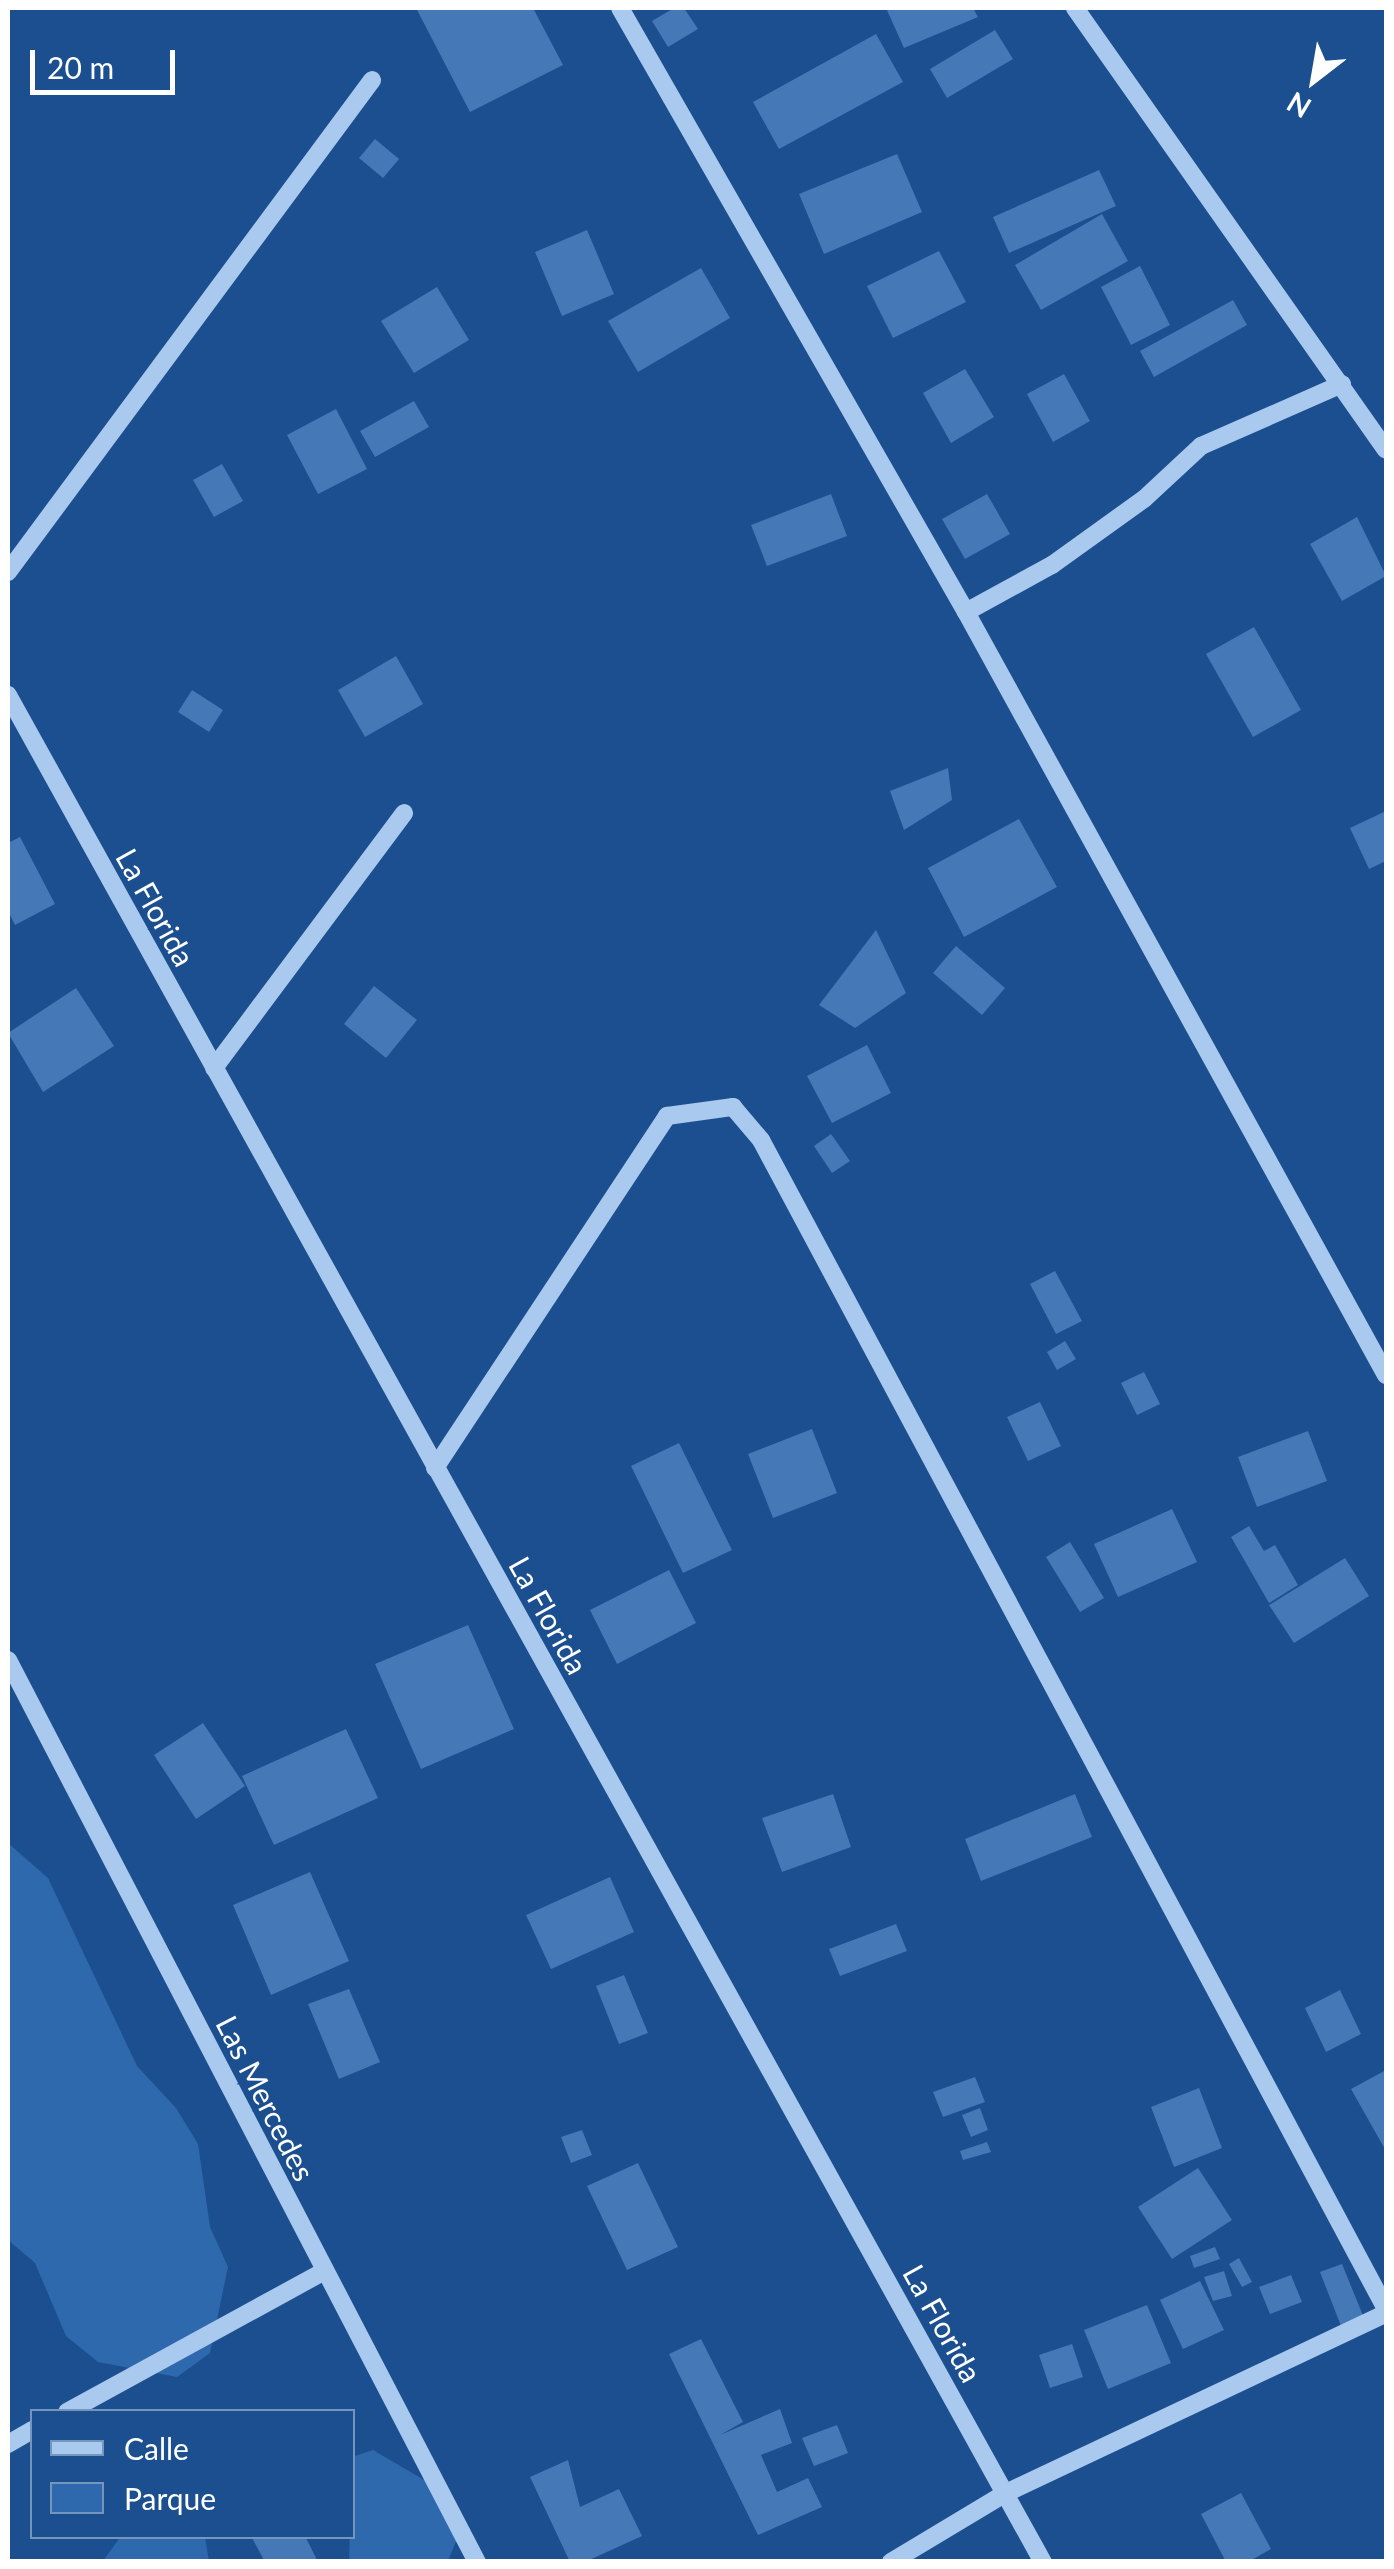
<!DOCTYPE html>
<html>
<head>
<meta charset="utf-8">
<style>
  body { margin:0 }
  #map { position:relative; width:1394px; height:2569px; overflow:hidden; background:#1b4f8f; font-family:Lato,sans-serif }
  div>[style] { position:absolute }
  .green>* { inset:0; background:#2e69ad }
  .building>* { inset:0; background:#4478b7 }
  .minor>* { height:18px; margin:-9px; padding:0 9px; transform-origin:9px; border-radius:9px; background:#a9c9ee }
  span { translate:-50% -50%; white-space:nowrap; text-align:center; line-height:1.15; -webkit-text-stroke:10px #1b4f8f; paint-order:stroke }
  .street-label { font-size:30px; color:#fff }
  .frame { position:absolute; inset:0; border:10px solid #fff; pointer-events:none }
  .legend { position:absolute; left:30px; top:2409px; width:325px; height:130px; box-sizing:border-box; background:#1b4f8f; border:2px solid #7695bc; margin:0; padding:12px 18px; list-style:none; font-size:30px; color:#fff }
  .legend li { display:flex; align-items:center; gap:20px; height:50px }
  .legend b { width:50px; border:2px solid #7695bc }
  .north { position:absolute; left:1264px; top:30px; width:100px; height:100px; -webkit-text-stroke:8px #1b4f8f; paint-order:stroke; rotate:211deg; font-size:28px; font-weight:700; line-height:40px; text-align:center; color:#fff }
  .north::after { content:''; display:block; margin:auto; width:35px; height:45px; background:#fff; clip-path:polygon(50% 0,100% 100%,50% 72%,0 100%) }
  .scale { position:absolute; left:30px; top:50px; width:145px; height:45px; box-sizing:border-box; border:5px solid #fff; border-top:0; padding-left:12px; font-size:30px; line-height:35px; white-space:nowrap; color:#fff; -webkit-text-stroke:8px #1b4f8f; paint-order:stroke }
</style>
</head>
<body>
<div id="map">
  <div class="green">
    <div style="clip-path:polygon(8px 1843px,48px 1878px,137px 2066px,176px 2108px,198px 2144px,210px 2227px,228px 2267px,210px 2353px,177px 2377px,98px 2362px,66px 2336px,35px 2263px,8px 2240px)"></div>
    <div style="clip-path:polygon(373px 2450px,426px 2481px,459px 2534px,448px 2561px,349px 2562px,352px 2457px)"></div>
    <div style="clip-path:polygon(121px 2536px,205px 2537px,209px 2561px,103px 2561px)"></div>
  </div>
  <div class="building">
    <div style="clip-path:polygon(416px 8px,533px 8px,563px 65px,470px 112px)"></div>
    <div style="clip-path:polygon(674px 8px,684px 8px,698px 29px,668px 47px,652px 21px)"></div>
    <div style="clip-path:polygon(886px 8px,973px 8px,978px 17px,904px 48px)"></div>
    <div style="clip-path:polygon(995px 30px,1013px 59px,947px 98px,930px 69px)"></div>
    <div style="clip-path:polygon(876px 34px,903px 82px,779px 149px,753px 102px)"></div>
    <div style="clip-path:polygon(375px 139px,399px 159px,383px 178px,359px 158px)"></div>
    <div style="clip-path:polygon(897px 154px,922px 212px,824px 254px,799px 194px)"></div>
    <div style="clip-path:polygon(1099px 170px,1116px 206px,1009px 253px,993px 217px)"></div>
    <div style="clip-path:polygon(1102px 214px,1128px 261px,1041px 310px,1015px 265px)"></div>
    <div style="clip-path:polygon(587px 230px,614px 294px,562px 316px,535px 252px)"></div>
    <div style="clip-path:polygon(939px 251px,966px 302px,893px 338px,867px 286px)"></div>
    <div style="clip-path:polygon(1140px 266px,1170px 325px,1131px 345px,1101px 287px)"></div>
    <div style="clip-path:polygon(701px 268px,730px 318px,638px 372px,608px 321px)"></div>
    <div style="clip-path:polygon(437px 287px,469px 340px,414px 373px,381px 321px)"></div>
    <div style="clip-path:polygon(1233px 300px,1247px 325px,1154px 377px,1140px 351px)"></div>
    <div style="clip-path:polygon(965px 369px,994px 417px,951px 443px,923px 393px)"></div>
    <div style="clip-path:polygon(1064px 374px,1090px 421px,1053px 442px,1027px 394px)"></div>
    <div style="clip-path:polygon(414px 401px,429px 427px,375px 457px,360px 431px)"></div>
    <div style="clip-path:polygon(336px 409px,367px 469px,318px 494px,287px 435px)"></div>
    <div style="clip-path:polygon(222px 464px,243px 501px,214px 517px,193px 480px)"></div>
    <div style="clip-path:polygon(831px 494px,847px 536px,767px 566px,751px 525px)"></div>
    <div style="clip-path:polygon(987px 494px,1010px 534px,965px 559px,942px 519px)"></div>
    <div style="clip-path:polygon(1357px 517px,1386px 576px,1342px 601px,1310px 544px)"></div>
    <div style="clip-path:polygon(1254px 627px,1301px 710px,1253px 737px,1206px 654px)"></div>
    <div style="clip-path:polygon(396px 656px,423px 704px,365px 737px,338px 690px)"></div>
    <div style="clip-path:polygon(192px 690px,223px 710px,209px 732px,178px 712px)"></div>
    <div style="clip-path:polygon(948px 768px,952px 800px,904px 830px,890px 791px)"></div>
    <div style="clip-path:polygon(1386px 811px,1386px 861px,1369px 869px,1350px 828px)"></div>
    <div style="clip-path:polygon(1019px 819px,1057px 887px,964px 937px,928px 868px)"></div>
    <div style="clip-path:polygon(20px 837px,55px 904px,15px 925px,8px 911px,8px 843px)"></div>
    <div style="clip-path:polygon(876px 930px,906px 993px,855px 1028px,819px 1005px)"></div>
    <div style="clip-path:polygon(956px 946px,1005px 988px,982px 1015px,933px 973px)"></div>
    <div style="clip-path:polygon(374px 986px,417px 1020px,386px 1058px,344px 1024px)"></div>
    <div style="clip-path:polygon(76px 988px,114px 1046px,43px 1092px,8px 1033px)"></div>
    <div style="clip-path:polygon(867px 1045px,891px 1093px,832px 1123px,807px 1076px)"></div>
    <div style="clip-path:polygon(831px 1134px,850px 1161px,832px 1173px,814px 1146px)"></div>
    <div style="clip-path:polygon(1055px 1271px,1082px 1321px,1056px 1334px,1030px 1284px)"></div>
    <div style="clip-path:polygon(1065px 1341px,1076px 1359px,1057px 1370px,1047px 1352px)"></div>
    <div style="clip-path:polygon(1144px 1372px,1160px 1404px,1137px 1415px,1121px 1383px)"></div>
    <div style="clip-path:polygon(1040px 1402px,1061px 1446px,1028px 1461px,1007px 1417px)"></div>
    <div style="clip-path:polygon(812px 1429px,837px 1493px,773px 1518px,748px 1454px)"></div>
    <div style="clip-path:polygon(1308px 1431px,1327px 1481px,1257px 1507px,1238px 1457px)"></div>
    <div style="clip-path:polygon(679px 1443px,732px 1550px,683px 1573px,631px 1466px)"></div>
    <div style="clip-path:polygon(1172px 1509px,1197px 1562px,1118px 1597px,1094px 1544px)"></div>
    <div style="clip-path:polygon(1249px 1526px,1264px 1551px,1275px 1545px,1298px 1585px,1269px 1603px,1231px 1537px)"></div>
    <div style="clip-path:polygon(1070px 1542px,1104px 1598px,1080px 1612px,1046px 1557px)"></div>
    <div style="clip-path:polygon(1345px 1558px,1369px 1596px,1294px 1643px,1269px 1605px)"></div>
    <div style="clip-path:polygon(669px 1570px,696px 1623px,617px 1664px,590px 1610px)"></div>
    <div style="clip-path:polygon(468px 1625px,514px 1729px,421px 1769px,375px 1664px)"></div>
    <div style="clip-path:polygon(203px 1723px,245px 1786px,196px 1819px,154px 1755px)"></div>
    <div style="clip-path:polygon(346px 1729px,378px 1798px,274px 1845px,242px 1776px)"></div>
    <div style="clip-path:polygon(833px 1794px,851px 1847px,782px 1872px,762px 1818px)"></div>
    <div style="clip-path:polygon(1075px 1794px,1092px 1837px,981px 1881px,965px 1839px)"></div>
    <div style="clip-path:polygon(310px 1872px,349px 1961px,271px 1995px,233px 1905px)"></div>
    <div style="clip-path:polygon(610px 1877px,634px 1932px,551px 1969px,526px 1915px)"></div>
    <div style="clip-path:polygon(896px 1924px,907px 1951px,840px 1976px,829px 1949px)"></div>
    <div style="clip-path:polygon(624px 1975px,648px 2033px,619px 2044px,596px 1986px)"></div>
    <div style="clip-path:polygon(349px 1989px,380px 2062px,339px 2079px,308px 2004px)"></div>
    <div style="clip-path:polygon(1340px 1990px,1361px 2034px,1326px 2052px,1305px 2008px)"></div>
    <div style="clip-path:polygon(1386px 2070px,1386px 2151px,1351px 2089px)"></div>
    <div style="clip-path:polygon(975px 2077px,985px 2102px,943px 2117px,933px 2092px)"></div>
    <div style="clip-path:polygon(1199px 2088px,1222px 2148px,1174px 2167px,1151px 2107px)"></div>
    <div style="clip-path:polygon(980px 2108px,988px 2130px,971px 2137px,962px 2115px)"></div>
    <div style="clip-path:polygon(582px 2130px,592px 2155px,571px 2163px,561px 2137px)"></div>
    <div style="clip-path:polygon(987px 2142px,991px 2152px,963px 2160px,960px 2151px)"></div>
    <div style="clip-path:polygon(638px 2163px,678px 2247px,627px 2270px,587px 2186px)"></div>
    <div style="clip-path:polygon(1198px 2168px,1232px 2220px,1172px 2259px,1138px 2207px)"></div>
    <div style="clip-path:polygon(1215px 2247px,1220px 2259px,1194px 2268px,1190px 2256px)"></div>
    <div style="clip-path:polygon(1239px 2258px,1252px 2282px,1242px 2287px,1229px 2264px)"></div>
    <div style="clip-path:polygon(1342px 2264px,1364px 2318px,1341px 2326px,1320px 2272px)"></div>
    <div style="clip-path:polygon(1224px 2271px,1232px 2296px,1213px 2301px,1204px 2277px)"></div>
    <div style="clip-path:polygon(1291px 2275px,1302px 2302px,1270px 2314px,1259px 2287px)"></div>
    <div style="clip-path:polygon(1200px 2281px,1224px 2330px,1183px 2349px,1160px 2300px)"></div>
    <div style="clip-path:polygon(1147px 2305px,1171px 2363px,1108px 2389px,1084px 2330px)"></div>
    <div style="clip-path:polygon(701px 2339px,743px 2422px,720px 2435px,780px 2409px,792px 2443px,761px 2455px,777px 2492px,808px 2478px,822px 2507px,758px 2535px,669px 2354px)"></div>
    <div style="clip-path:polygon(1072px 2344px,1083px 2377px,1050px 2388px,1039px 2355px)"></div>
    <div style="clip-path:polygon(837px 2425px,848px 2453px,814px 2466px,802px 2438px)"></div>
    <div style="clip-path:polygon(568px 2460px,580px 2507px,619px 2489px,642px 2536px,585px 2562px,570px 2562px,530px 2477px)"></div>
    <div style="clip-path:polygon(1241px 2493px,1271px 2549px,1248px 2562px,1226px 2562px,1201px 2514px)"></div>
    <div style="clip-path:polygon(251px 2536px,305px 2536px,318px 2562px,265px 2562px)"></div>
  </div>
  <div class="minor">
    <div style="left:620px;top:8px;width:696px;rotate:60.19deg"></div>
    <div style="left:966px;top:612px;width:871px;rotate:61.17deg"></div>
    <div style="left:1075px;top:8px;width:540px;rotate:54.87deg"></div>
    <div style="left:8px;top:572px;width:612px;rotate:-53.5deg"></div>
    <div style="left:966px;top:612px;width:98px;rotate:-28.7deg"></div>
    <div style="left:1052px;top:565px;width:113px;rotate:-35.7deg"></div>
    <div style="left:1144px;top:499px;width:78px;rotate:-42.9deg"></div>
    <div style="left:1201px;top:446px;width:154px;rotate:-23.7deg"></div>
    <div style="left:8px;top:695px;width:2135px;rotate:61deg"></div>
    <div style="left:214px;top:1068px;width:318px;rotate:-53.3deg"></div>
    <div style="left:435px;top:1468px;width:422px;rotate:-56.6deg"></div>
    <div style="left:667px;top:1116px;width:67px;rotate:-7.8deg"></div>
    <div style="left:733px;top:1107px;width:43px;rotate:49.7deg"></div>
    <div style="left:761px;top:1140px;width:1326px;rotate:61.87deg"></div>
    <div style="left:8px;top:1660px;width:1017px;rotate:62.53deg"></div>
    <div style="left:67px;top:2412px;width:294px;rotate:-28.7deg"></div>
    <div style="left:8px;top:2444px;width:28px;rotate:-30deg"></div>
    <div style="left:891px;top:2562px;width:134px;rotate:-31deg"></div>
    <div style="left:1006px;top:2493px;width:420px;rotate:-25.3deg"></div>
  </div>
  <div class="street-label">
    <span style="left:156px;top:907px;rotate:61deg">La Florida</span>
    <span style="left:549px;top:1615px;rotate:61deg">La Florida</span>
    <span style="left:266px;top:2098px;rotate:63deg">Las Mercedes</span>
    <span style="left:943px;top:2323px;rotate:61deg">La Florida</span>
  </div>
  <div class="frame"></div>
  <ul class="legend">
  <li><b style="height:12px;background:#a9c9ee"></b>Calle</li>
  <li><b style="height:28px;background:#2e69ad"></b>Parque</li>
  </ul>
  <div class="north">N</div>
  <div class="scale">20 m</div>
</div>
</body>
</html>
